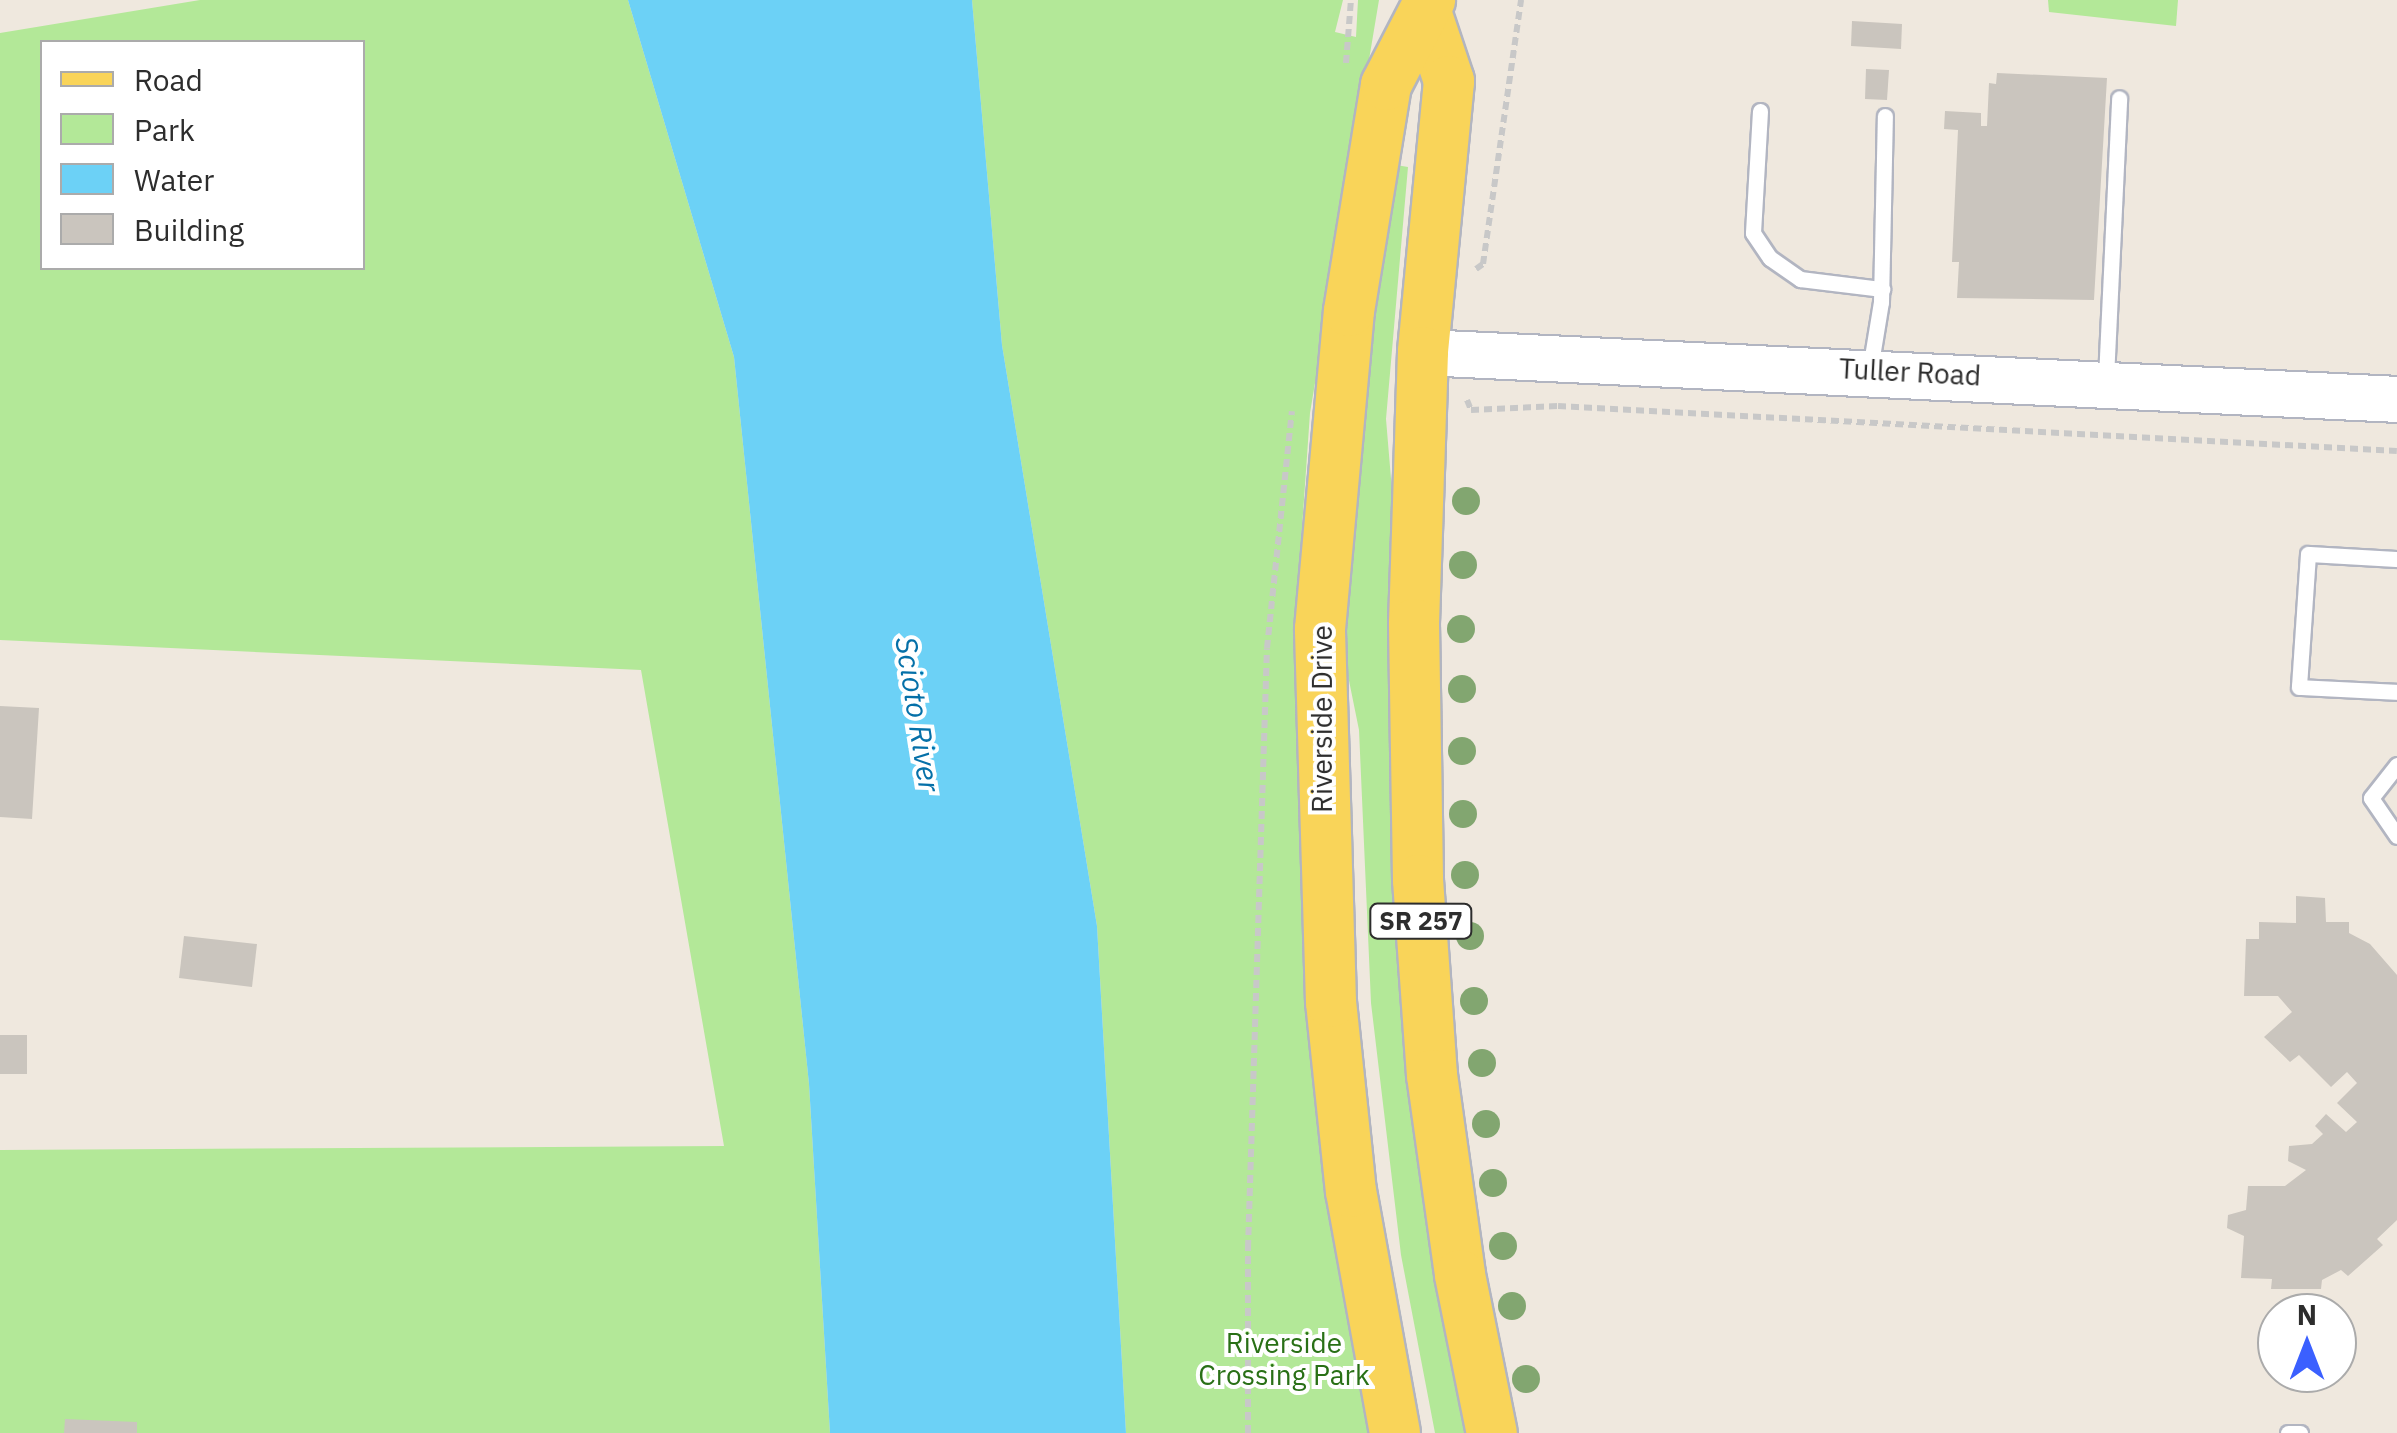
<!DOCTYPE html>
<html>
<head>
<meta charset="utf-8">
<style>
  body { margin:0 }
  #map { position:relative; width:2397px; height:1433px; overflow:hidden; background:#efe8de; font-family:"IBM Plex Sans",sans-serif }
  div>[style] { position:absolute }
  .green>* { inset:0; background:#b3e898 }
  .water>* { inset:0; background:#6cd1f6 }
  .building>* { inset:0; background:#cac5be }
  .path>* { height:6px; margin-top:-3px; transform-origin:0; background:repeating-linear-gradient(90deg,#c8c8c8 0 8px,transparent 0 13px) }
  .roads { filter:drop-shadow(2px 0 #b2b5c1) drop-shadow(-2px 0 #b2b5c1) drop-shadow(0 2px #b2b5c1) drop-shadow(0 -2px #b2b5c1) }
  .lane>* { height:15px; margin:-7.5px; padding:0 7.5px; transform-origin:7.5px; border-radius:7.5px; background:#fff }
  .secondary>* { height:45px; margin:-22.5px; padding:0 22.5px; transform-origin:22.5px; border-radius:22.5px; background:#fff }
  .primary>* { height:50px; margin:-25px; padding:0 25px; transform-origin:25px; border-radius:25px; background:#f9d459 }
  .trees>* { width:28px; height:28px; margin:-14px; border-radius:50%; background:#82a670 }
  span { translate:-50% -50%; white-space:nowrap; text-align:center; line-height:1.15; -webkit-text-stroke:8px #fff; paint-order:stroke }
  .shield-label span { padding:2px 8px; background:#fff; border:2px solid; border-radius:8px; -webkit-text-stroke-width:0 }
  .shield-label { font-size:25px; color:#2d2d2d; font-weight:700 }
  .street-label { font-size:28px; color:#2d2d2d }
  .park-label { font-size:28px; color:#297016 }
  .water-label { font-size:30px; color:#0570a8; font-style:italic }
  .legend { position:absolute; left:40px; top:40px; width:325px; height:230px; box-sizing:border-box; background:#fff; border:2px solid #ababab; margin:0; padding:12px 18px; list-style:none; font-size:30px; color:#2d2d2d }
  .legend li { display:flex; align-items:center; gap:20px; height:50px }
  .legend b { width:50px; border:2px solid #ababab }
  .north { position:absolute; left:2257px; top:1293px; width:100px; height:100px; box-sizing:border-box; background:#fff; border:2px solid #ababab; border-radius:50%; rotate:0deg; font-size:28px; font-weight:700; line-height:40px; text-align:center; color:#2d2d2d }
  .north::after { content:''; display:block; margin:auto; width:35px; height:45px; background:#3b60ff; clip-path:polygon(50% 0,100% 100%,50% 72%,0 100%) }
</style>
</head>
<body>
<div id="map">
  <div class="green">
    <div style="clip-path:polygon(evenodd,200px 0,628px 0,734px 357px,809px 1084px,830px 1433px,0 1433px,0 1150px,724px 1146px,641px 670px,0 640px,0 33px,200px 0,42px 42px,362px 42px,362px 268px,42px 268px,42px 42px)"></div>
    <div style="clip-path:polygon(972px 0,1343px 0,1335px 32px,1356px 37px,1358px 0,1379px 0,1310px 413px,1296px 614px,1310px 1027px,1370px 1433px,1126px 1433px,1097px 926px,1002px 345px)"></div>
    <div style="clip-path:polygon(2048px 0,2178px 0,2176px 26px,2049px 12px)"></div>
    <div style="clip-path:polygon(1396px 165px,1408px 167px,1386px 419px,1471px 1433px,1435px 1433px,1401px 1255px,1371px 1003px,1359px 730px,1342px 646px,1349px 474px)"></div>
  </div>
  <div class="water">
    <div style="clip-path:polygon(628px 0,972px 0,1002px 345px,1097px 926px,1126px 1433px,830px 1433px,809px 1084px,734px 357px)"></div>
  </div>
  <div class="building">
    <div style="clip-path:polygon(1852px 21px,1902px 24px,1901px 49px,1851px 46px)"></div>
    <div style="clip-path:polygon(1866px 69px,1889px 70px,1887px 100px,1865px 99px)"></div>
    <div style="clip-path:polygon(1997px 73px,2107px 78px,2094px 300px,1957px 298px,1959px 262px,1952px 262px,1958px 130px,1944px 129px,1945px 111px,1981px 113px,1981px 126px,1987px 126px,1989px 83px,1996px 84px)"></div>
    <div style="clip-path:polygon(0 706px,39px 708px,32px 819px,0 817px)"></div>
    <div style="clip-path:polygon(2296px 896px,2325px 898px,2326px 922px,2349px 922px,2349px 933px,2370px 944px,2397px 975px,2397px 1220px,2377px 1239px,2383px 1245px,2348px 1276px,2341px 1270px,2322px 1280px,2321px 1289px,2271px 1289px,2272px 1279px,2241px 1278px,2244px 1236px,2227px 1228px,2228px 1215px,2246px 1210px,2248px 1186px,2285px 1186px,2306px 1170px,2288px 1161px,2289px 1146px,2312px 1144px,2323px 1134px,2315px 1126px,2326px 1114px,2346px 1132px,2357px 1122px,2337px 1103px,2357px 1083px,2347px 1072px,2331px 1087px,2299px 1055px,2290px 1062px,2264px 1037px,2292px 1012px,2278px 996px,2244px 996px,2246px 939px,2259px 939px,2259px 922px,2296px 923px)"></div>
    <div style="clip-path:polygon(184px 936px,257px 944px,252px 987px,179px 978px)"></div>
    <div style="clip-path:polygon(0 1035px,27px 1035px,27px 1074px,0 1074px)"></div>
    <div style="clip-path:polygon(65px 1419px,137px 1422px,137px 1433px,64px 1433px)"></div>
  </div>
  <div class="path">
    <div style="left:1346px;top:63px;width:63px;rotate:-85.5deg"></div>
    <div style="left:1476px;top:269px;width:9px;rotate:-36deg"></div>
    <div style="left:1483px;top:264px;width:267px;rotate:-81.8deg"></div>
    <div style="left:1467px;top:400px;width:11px;rotate:68deg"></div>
    <div style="left:1471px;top:410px;width:87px;rotate:-2.6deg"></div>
    <div style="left:1558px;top:406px;width:840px;rotate:3.07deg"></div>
    <div style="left:1248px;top:1433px;width:185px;rotate:-90deg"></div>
    <div style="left:1248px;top:1248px;width:600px;rotate:-88.19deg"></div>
    <div style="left:1267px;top:648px;width:238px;rotate:-84deg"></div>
  </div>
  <div class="roads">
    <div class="lane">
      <div style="left:1760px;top:111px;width:122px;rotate:93.3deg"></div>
      <div style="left:1753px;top:233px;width:30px;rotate:56deg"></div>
      <div style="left:1770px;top:258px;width:37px;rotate:35deg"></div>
      <div style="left:1800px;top:279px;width:83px;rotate:7deg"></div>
      <div style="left:1870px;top:369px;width:68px;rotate:-80.7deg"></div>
      <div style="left:1881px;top:302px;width:186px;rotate:-88.8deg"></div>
      <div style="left:2106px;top:378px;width:280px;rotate:-87.3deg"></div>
      <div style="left:2397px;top:559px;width:89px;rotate:-176.8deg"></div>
      <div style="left:2308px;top:554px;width:133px;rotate:93.9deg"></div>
      <div style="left:2299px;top:687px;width:98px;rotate:2.9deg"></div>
      <div style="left:2397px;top:765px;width:42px;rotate:128.2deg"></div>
      <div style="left:2371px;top:798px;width:46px;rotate:55.6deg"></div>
      <div style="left:2288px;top:1433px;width:12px"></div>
    </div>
    <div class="secondary">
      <div style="left:1423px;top:352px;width:975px;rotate:2.76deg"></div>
    </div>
    <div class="primary">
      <div style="left:1427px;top:15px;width:70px;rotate:71.6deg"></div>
      <div style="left:1449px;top:81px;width:272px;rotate:95.5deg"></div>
      <div style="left:1423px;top:352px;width:272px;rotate:91.9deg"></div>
      <div style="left:1414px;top:624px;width:256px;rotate:89.1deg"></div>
      <div style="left:1418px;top:880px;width:196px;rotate:85.9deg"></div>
      <div style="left:1432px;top:1075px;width:202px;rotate:82deg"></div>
      <div style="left:1460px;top:1275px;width:161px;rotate:78.6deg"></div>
      <div style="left:1395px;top:1433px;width:245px;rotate:-100.3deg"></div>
      <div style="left:1351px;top:1192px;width:191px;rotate:-96deg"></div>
      <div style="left:1331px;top:1002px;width:373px;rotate:-91.7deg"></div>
      <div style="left:1320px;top:629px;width:319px;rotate:-84.8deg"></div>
      <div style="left:1349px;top:311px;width:229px;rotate:-80.7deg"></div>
      <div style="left:1386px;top:85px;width:96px;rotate:-62.6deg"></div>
    </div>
  </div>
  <div class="trees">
    <div style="left:1466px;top:501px"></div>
    <div style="left:1463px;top:565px"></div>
    <div style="left:1461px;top:629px"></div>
    <div style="left:1462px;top:689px"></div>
    <div style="left:1462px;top:751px"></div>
    <div style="left:1463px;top:814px"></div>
    <div style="left:1465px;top:875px"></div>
    <div style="left:1470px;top:936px"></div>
    <div style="left:1474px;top:1001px"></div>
    <div style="left:1482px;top:1063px"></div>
    <div style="left:1486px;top:1124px"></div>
    <div style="left:1493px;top:1183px"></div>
    <div style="left:1503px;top:1246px"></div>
    <div style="left:1512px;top:1306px"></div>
    <div style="left:1526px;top:1379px"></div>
  </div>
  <div class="shield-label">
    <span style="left:1421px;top:921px">SR 257</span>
  </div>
  <div class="street-label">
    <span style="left:1910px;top:372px;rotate:3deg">Tuller Road</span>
    <span style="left:1322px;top:719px;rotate:-90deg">Riverside Drive</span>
  </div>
  <div class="park-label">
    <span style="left:1284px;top:1359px">Riverside<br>Crossing Park</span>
  </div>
  <div class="water-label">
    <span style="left:918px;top:714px;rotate:81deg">Scioto River</span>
  </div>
  <ul class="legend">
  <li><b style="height:12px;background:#f9d459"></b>Road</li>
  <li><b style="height:28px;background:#b3e898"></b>Park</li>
  <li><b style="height:28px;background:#6cd1f6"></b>Water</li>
  <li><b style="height:28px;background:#cac5be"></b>Building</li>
  </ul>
  <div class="north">N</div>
</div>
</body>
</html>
